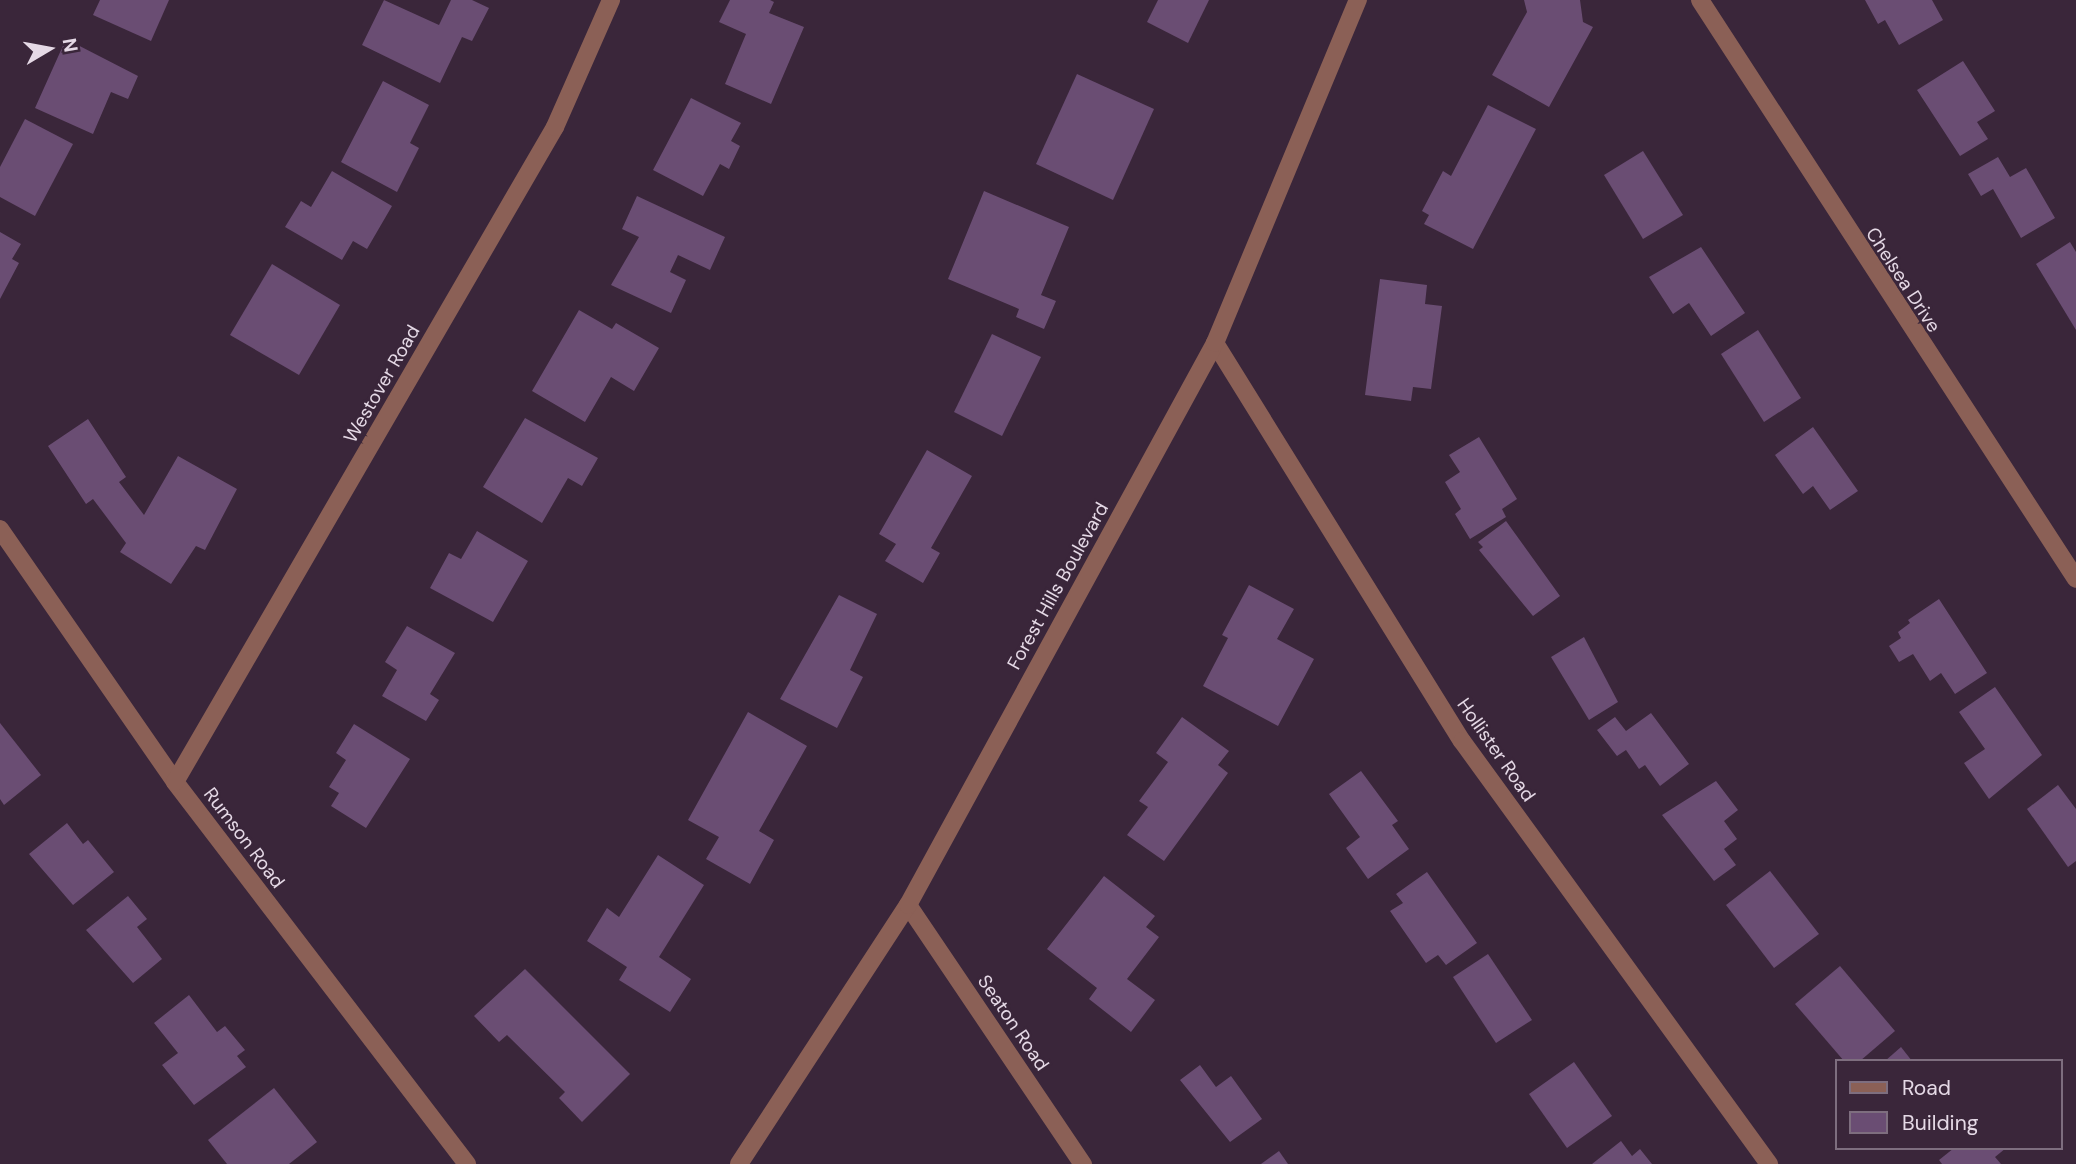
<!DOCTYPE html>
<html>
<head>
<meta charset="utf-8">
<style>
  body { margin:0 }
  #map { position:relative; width:2076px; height:1164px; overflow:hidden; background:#3a263a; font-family:"DM Sans",sans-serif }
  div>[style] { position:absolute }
  .building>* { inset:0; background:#6a4d73 }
  .minor>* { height:18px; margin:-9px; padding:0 9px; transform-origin:9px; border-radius:9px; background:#8b6056 }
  span { translate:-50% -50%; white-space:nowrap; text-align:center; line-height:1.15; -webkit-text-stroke:5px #3a263a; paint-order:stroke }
  .street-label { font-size:19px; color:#e5d9e6 }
  .legend { position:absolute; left:1835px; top:1059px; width:228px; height:91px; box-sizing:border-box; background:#3a263a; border:2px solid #7e6e7f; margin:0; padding:9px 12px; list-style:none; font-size:21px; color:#e5d9e6 }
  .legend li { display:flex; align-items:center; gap:14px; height:35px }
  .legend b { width:35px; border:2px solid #7e6e7f }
  .north { position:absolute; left:14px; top:14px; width:70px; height:70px; -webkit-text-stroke:5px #3a263a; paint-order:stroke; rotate:80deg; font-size:19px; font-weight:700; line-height:28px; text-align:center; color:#e5d9e6 }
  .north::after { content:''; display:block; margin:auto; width:24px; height:32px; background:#e5d9e6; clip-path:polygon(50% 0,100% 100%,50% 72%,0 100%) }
</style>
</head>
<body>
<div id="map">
  <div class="building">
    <div style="clip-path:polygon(100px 0,169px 0,151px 41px,93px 15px)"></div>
    <div style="clip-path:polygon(384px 0,439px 25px,451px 0,472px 0,489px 8px,472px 41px,462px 37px,440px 83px,362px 45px)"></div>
    <div style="clip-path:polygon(730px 0,770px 0,774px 2px,769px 13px,804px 27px,771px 104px,725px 84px,746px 34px,719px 22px)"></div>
    <div style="clip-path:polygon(1158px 0,1209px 0,1188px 43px,1147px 22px)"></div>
    <div style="clip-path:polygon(1524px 0,1580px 0,1583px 22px,1593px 27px,1549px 107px,1492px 75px,1527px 12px)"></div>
    <div style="clip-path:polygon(1865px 0,1932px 0,1943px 20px,1899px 45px,1885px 20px,1878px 24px)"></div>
    <div style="clip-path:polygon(66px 39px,138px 76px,128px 99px,111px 92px,93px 134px,35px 108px)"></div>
    <div style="clip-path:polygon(1963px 61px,1995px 111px,1977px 122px,1988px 139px,1960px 156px,1917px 90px)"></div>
    <div style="clip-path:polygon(1077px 74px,1154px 109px,1113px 200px,1036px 164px)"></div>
    <div style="clip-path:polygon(383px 81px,429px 105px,410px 143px,419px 148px,397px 192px,341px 162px)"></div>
    <div style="clip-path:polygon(691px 98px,741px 123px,731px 141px,740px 146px,729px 169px,720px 164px,703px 196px,653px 170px)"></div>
    <div style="clip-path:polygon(1488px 105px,1536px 129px,1473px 249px,1424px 224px,1429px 215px,1422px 211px,1443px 171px,1451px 176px)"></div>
    <div style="clip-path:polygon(25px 119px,73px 144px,35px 216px,0 197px,0 167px)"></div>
    <div style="clip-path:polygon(1643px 151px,1683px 215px,1643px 239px,1604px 175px)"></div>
    <div style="clip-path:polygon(1998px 157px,2010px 177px,2026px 168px,2055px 218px,2021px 238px,1993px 189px,1981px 196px,1968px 174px)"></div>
    <div style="clip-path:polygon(332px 171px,392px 206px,367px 249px,353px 241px,342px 260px,285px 227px,301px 201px,311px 207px)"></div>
    <div style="clip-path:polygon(984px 191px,1069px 227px,1041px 295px,1056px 301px,1044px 329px,1016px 317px,1019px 309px,948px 279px)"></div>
    <div style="clip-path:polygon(637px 196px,725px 237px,710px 270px,678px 255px,670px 272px,686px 280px,671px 313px,611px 285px,639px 237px,622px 229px)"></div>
    <div style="clip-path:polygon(0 232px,21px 244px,12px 259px,19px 263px,0 299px)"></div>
    <div style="clip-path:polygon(2070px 242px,2076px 252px,2076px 330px,2036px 264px)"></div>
    <div style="clip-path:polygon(1701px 247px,1745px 313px,1711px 336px,1689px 303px,1673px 314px,1649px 277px)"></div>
    <div style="clip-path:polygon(272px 264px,340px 305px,299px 375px,230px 335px)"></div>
    <div style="clip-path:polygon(1380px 279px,1427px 285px,1425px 304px,1442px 306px,1431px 389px,1413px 387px,1411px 401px,1365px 395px)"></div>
    <div style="clip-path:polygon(579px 310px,612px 329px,616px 323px,659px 348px,634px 391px,611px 377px,585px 422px,532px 391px)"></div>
    <div style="clip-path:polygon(1758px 330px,1801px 398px,1764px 422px,1721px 354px)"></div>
    <div style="clip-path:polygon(992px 334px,1041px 357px,1002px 436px,954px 412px)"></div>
    <div style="clip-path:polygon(525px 418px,598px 458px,582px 486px,568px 478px,542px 523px,483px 487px)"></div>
    <div style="clip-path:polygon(88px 419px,126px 477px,119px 482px,144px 515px,178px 456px,237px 489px,205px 550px,196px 546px,171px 584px,120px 552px,126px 543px,93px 499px,86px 504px,48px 446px)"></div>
    <div style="clip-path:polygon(1813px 427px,1858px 491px,1830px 510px,1813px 486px,1803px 494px,1775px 455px)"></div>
    <div style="clip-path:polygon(1479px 437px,1517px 499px,1502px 509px,1506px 517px,1470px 539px,1455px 514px,1461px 509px,1445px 482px,1460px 472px,1449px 455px)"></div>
    <div style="clip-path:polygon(927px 450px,972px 476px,931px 548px,940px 553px,923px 583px,885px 561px,896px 544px,879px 534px)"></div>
    <div style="clip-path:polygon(1506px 521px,1560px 596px,1533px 616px,1479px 550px,1483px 547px,1478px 542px)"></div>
    <div style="clip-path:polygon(477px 531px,528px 561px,493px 622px,430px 588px,449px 553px,461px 559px)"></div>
    <div style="clip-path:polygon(1249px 585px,1294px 609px,1277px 639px,1314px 659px,1278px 726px,1203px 686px,1228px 638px,1222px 635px)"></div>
    <div style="clip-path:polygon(839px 595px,877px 614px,850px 670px,863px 677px,837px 728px,780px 699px)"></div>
    <div style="clip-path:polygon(1939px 599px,1987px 673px,1955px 694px,1941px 673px,1930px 681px,1913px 654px,1899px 662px,1889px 646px,1901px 638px,1898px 632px,1910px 623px,1908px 620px)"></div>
    <div style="clip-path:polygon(407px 626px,455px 653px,430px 694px,439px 700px,426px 721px,382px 696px,397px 670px,385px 662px)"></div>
    <div style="clip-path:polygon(1584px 637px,1618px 702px,1589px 720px,1551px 657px)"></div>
    <div style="clip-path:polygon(1995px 687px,2042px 755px,1989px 799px,1964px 763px,1985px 749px,1959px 712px)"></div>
    <div style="clip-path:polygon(748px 712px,807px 746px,759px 831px,774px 840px,750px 884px,706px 859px,719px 837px,688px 820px)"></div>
    <div style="clip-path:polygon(1651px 713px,1689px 764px,1660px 786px,1645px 765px,1639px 769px,1626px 750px,1617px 756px,1597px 730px,1615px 717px,1626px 731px)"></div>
    <div style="clip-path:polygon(1182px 717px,1229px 751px,1218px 765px,1228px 773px,1164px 861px,1127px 835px,1148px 807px,1139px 801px,1168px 762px,1156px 753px)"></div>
    <div style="clip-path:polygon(0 723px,41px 775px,4px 805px,0 799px)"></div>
    <div style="clip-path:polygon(354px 724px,410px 759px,366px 828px,331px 806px,339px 793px,329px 787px,346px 760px,336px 753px)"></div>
    <div style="clip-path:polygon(1361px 771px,1398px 821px,1392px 825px,1409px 849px,1368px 879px,1346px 848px,1360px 837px,1329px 794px)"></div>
    <div style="clip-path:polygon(1716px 781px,1738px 810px,1724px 821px,1737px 839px,1724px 849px,1736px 865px,1714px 881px,1662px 815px)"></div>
    <div style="clip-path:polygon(2058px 785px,2076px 809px,2076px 861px,2068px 867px,2027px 809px)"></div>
    <div style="clip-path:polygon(67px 823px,83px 844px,88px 840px,114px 872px,73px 905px,29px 854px)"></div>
    <div style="clip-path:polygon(658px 855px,704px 885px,659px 957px,691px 979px,670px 1012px,619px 980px,627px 967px,587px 941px,607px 908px,619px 917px)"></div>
    <div style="clip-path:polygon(1770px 871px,1819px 934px,1774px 968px,1726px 905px)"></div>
    <div style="clip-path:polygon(1427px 872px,1477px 943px,1446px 965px,1438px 955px,1426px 963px,1390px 911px,1403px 903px,1396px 894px)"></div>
    <div style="clip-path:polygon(1104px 876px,1155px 916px,1146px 927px,1159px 937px,1127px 979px,1155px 1000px,1131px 1032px,1089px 999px,1097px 988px,1047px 949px)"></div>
    <div style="clip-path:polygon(128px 896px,147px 919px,137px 927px,162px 959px,133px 983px,86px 930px)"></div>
    <div style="clip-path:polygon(1488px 954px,1532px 1020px,1496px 1043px,1453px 977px)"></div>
    <div style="clip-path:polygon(1840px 966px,1895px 1031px,1860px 1061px,1844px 1061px,1795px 1004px)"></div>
    <div style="clip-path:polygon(525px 969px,630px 1074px,582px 1122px,559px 1098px,565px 1092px,507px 1035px,499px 1042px,474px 1016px)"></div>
    <div style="clip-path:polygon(189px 995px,217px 1032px,225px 1026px,245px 1050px,237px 1056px,246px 1067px,194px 1105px,162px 1065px,178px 1053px,154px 1023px)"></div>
    <div style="clip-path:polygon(1901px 1047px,1912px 1061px,1885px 1061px)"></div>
    <div style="clip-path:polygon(1574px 1062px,1612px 1116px,1567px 1148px,1529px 1094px)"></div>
    <div style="clip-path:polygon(1200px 1065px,1216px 1087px,1231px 1076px,1262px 1119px,1230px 1142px,1180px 1080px)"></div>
    <div style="clip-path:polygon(274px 1088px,317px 1142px,289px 1164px,227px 1164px,208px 1140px)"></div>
    <div style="clip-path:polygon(1621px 1141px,1632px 1156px,1640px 1149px,1652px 1164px,1592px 1164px)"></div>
    <div style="clip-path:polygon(1954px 1148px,2006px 1148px,1995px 1157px,2001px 1164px,1942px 1164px,1939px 1160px)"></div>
    <div style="clip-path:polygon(1279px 1151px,1288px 1164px,1261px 1164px)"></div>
  </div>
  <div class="minor">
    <div style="left:1700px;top:0;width:690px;rotate:57deg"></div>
    <div style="left:1215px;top:343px;width:468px;rotate:58.2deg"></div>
    <div style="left:1462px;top:741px;width:523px;rotate:54.03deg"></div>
    <div style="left:0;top:529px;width:308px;rotate:55.3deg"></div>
    <div style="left:175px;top:782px;width:481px;rotate:52.6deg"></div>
    <div style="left:175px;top:782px;width:757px;rotate:-59.88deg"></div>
    <div style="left:555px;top:127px;width:139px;rotate:-66.2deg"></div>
    <div style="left:908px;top:905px;width:313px;rotate:56deg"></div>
    <div style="left:739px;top:1164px;width:309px;rotate:-56.9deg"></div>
    <div style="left:908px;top:905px;width:640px;rotate:-61.35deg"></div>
    <div style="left:1215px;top:343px;width:372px;rotate:-67.4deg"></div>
  </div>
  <div class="street-label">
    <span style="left:1903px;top:280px;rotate:57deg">Chelsea Drive</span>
    <span style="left:382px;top:384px;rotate:-60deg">Westover Road</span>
    <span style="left:1058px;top:586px;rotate:-61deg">Forest Hills Boulevard</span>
    <span style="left:1496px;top:750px;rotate:55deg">Hollister Road</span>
    <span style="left:244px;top:838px;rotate:53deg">Rumson Road</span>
    <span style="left:1013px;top:1023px;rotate:56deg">Seaton Road</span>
  </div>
  <ul class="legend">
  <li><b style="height:9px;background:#8b6056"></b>Road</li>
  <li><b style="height:19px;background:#6a4d73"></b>Building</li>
  </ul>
  <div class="north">N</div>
</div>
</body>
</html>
